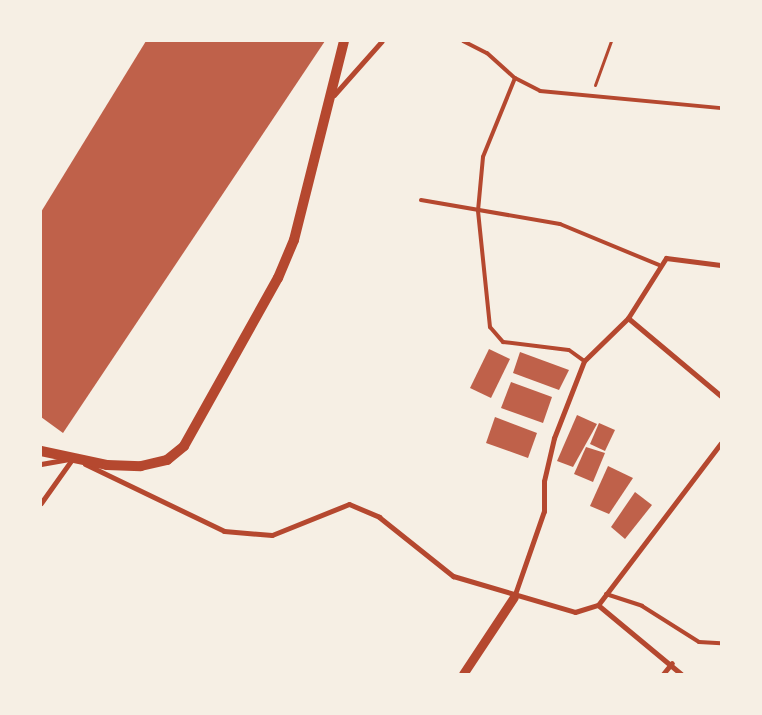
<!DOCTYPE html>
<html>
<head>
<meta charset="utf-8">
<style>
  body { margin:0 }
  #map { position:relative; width:762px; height:715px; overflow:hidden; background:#f6efe4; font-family:"Sofia Sans Condensed",sans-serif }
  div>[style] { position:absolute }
  .building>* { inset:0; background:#bf614a }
  .path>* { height:3px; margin:-1.5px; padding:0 1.5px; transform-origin:1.5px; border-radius:1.5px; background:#b5482f }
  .service>* { height:4px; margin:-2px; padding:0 2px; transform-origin:2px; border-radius:2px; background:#b5482f }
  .minor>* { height:5px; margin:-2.5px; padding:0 2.5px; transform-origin:2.5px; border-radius:2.5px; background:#b5482f }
  .tertiary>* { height:9px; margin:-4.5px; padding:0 4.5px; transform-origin:4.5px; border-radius:4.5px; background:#b5482f }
  .secondary>* { height:10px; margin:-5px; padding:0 5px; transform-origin:5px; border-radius:5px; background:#b5482f }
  span { translate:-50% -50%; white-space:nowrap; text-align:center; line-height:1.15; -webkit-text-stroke:4.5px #f6efe4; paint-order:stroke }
  .frame { position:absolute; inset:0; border:42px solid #f6efe4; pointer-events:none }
</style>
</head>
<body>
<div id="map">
  <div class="building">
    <div style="clip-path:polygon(146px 41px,325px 41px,63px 433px,41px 417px,41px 212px)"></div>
    <div style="clip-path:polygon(489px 349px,510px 359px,491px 398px,470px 388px)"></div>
    <div style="clip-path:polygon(520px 352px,569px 370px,559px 390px,513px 373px)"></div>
    <div style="clip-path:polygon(511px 382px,552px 397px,543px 423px,501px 408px)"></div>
    <div style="clip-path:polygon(577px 415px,597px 424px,573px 467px,557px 461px)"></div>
    <div style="clip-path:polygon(495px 417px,537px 433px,528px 458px,486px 443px)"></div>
    <div style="clip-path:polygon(599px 423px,615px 430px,605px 451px,590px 444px)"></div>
    <div style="clip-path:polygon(586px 447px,605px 453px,593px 482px,574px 474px)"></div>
    <div style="clip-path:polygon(608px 466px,633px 478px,609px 514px,590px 506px)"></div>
    <div style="clip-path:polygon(635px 492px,652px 505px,625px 539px,611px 527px)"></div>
  </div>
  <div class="path">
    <div style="left:595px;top:85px;width:47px;rotate:-70deg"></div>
  </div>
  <div class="service">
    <div style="left:463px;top:41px;width:27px;rotate:27deg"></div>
    <div style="left:487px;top:53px;width:38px;rotate:42deg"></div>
    <div style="left:515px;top:78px;width:28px;rotate:27deg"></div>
    <div style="left:540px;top:91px;width:182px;rotate:5.4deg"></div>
    <div style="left:515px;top:78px;width:85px;rotate:112.1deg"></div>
    <div style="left:483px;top:157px;width:54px;rotate:95.3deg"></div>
    <div style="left:478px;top:211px;width:117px;rotate:84.1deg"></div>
    <div style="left:490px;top:327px;width:20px;rotate:49deg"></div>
    <div style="left:503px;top:342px;width:66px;rotate:6.9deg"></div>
    <div style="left:569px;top:350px;width:19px;rotate:36deg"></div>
    <div style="left:421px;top:200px;width:141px;rotate:9.8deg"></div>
    <div style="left:560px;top:224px;width:107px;rotate:22.5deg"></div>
    <div style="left:606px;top:594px;width:38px;rotate:18deg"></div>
    <div style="left:642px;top:606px;width:67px;rotate:32.3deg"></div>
    <div style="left:699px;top:642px;width:22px;rotate:3deg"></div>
  </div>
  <div class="minor">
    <div style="left:334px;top:95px;width:72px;rotate:-48.4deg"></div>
    <div style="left:628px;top:318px;width:121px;rotate:40deg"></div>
    <div style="left:41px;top:464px;width:27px;rotate:-10deg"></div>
    <div style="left:85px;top:464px;width:154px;rotate:25.7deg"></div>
    <div style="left:224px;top:531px;width:48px;rotate:4.8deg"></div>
    <div style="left:272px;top:535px;width:83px;rotate:-21.9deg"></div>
    <div style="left:349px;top:504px;width:33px;rotate:23deg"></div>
    <div style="left:379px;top:517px;width:95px;rotate:38.6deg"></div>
    <div style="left:453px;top:576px;width:127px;rotate:16.4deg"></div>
    <div style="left:575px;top:612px;width:24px;rotate:-17deg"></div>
    <div style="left:598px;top:605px;width:108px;rotate:39.7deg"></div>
    <div style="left:41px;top:503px;width:55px;rotate:-54.6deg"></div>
    <div style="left:514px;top:597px;width:91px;rotate:-70.8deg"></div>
    <div style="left:544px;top:511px;width:30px;rotate:-90deg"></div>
    <div style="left:544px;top:481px;width:44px;rotate:-76.9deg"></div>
    <div style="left:554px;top:438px;width:83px;rotate:-68.7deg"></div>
    <div style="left:584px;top:361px;width:62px;rotate:-44.3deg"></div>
    <div style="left:628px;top:318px;width:71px;rotate:-57.7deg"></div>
    <div style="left:666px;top:258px;width:55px;rotate:7.3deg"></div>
    <div style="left:598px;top:605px;width:203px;rotate:-52.8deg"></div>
    <div style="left:663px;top:674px;width:14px;rotate:-51deg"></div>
  </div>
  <div class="tertiary">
    <div style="left:463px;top:674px;width:92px;rotate:-56.5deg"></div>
  </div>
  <div class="secondary">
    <div style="left:41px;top:451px;width:67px;rotate:12deg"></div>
    <div style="left:107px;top:465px;width:34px;rotate:2deg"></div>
    <div style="left:141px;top:466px;width:27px;rotate:-13deg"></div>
    <div style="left:167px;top:460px;width:22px;rotate:-39deg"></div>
    <div style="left:184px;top:446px;width:193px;rotate:-60.8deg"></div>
    <div style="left:278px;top:278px;width:41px;rotate:-67.2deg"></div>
    <div style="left:294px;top:240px;width:205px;rotate:-75.9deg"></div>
  </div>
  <div class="frame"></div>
</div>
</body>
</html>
